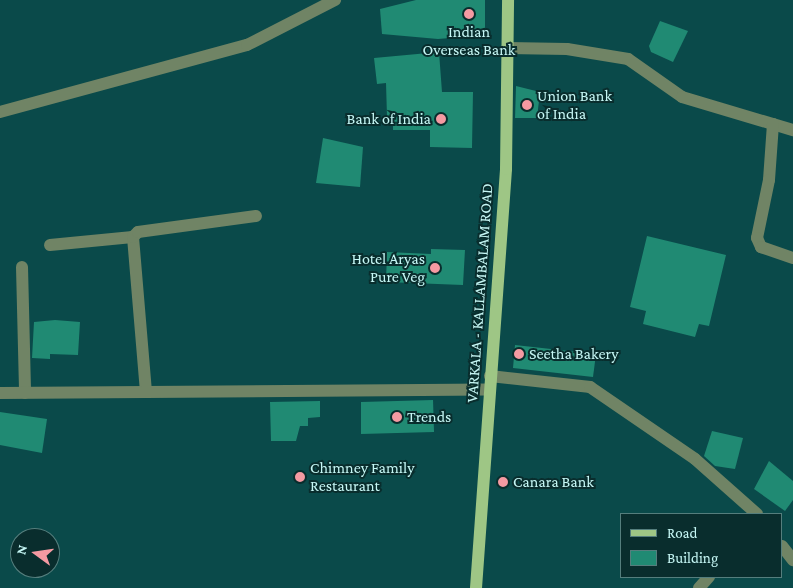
<!DOCTYPE html>
<html>
<head>
<meta charset="utf-8">
<style>
  body { margin:0 }
  #map { position:relative; width:793px; height:588px; overflow:hidden; background:#0a4a4a; font-family:"Crimson Pro",serif }
  div>[style] { position:absolute }
  .building>* { inset:0; background:#208a73 }
  .minor>* { height:12px; margin:-6px; padding:0 6px; transform-origin:6px; border-radius:6px; background:#708465 }
  .major>* { height:12px; margin:-6px; padding:0 6px; transform-origin:6px; border-radius:6px; background:#9ec685 }
  .dots>* { width:14px; height:14px; translate:-50% -50%; box-sizing:border-box; border:2px solid #092d2d; border-radius:50% }
  span { translate:-50% -50%; white-space:nowrap; text-align:center; line-height:1.15; -webkit-text-stroke:4px #092d2d; paint-order:stroke }
  .poi-label { font-size:16px; color:#c6f7f5 }
  .left { translate:0 -50%; text-align:left }
  .right { translate:-100% -50%; text-align:right }
  .street-label { font-size:16px; color:#c6f7f5 }
  .legend { position:absolute; left:620px; top:513px; width:162px; height:65px; box-sizing:border-box; background:#092d2d; border:1px solid #557e7d; margin:0; padding:6px 9px; list-style:none; font-size:15px; color:#c6f7f5 }
  .legend li { display:flex; align-items:center; gap:10px; height:25px }
  .legend b { width:25px; border:1px solid #557e7d }
  .north { position:absolute; left:10px; top:528px; width:50px; height:50px; box-sizing:border-box; background:#092d2d; border:1px solid #557e7d; border-radius:50%; rotate:284deg; font-size:14px; font-weight:700; line-height:20px; text-align:center; color:#c6f7f5 }
  .north::after { content:''; display:block; margin:auto; width:18px; height:22px; background:#f49aa2; clip-path:polygon(50% 0,100% 100%,50% 72%,0 100%) }
</style>
</head>
<body>
<div id="map">
  <div class="building">
    <div style="clip-path:polygon(416px 0,485px 0,485px 35px,438px 39px,382px 34px,380px 9px)"></div>
    <div style="clip-path:polygon(660px 21px,688px 31px,673px 62px,651px 52px,649px 46px)"></div>
    <div style="clip-path:polygon(439px 52px,442px 92px,473px 92px,472px 148px,430px 147px,430px 130px,393px 130px,393px 117px,387px 117px,386px 83px,377px 84px,374px 58px)"></div>
    <div style="clip-path:polygon(516px 86px,540px 92px,537px 118px,515px 118px)"></div>
    <div style="clip-path:polygon(323px 138px,363px 147px,360px 187px,316px 183px)"></div>
    <div style="clip-path:polygon(647px 236px,726px 255px,709px 326px,699px 324px,695px 337px,643px 324px,646px 311px,630px 307px)"></div>
    <div style="clip-path:polygon(431px 249px,465px 250px,463px 285px,386px 282px,387px 252px,431px 254px)"></div>
    <div style="clip-path:polygon(55px 320px,80px 322px,78px 355px,50px 354px,50px 359px,32px 358px,34px 322px)"></div>
    <div style="clip-path:polygon(515px 345px,596px 354px,593px 377px,513px 368px)"></div>
    <div style="clip-path:polygon(433px 400px,434px 432px,361px 434px,361px 402px)"></div>
    <div style="clip-path:polygon(320px 401px,320px 417px,308px 418px,308px 426px,300px 426px,296px 441px,271px 441px,270px 402px)"></div>
    <div style="clip-path:polygon(0 412px,47px 419px,42px 453px,0 445px)"></div>
    <div style="clip-path:polygon(712px 431px,743px 438px,735px 469px,715px 466px,704px 456px)"></div>
    <div style="clip-path:polygon(769px 461px,793px 481px,793px 500px,785px 511px,754px 489px)"></div>
  </div>
  <div class="minor">
    <div style="left:507px;top:48px;width:60px;rotate:1deg"></div>
    <div style="left:567px;top:49px;width:62px;rotate:9.3deg"></div>
    <div style="left:628px;top:59px;width:66px;rotate:35.1deg"></div>
    <div style="left:682px;top:97px;width:116px;rotate:16.6deg"></div>
    <div style="left:0;top:112px;width:256px;rotate:-15.2deg"></div>
    <div style="left:247px;top:45px;width:99px;rotate:-27.1deg"></div>
    <div style="left:773px;top:124px;width:56px;rotate:94.1deg"></div>
    <div style="left:769px;top:180px;width:59px;rotate:101.7deg"></div>
    <div style="left:757px;top:238px;width:10px;rotate:66deg"></div>
    <div style="left:761px;top:247px;width:34px;rotate:19deg"></div>
    <div style="left:50px;top:245px;width:83px;rotate:-5.5deg"></div>
    <div style="left:22px;top:267px;width:126px;rotate:88.6deg"></div>
    <div style="left:490px;top:376px;width:101px;rotate:6.3deg"></div>
    <div style="left:590px;top:387px;width:127px;rotate:34.4deg"></div>
    <div style="left:695px;top:459px;width:83px;rotate:41.6deg"></div>
    <div style="left:146px;top:392px;width:156px;rotate:-94.8deg"></div>
    <div style="left:133px;top:237px;width:7px;rotate:-45deg"></div>
    <div style="left:138px;top:232px;width:119px;rotate:-7.7deg"></div>
    <div style="left:0;top:393px;width:488px;rotate:-0.4deg"></div>
    <div style="left:782px;top:546px;width:18px;rotate:52deg"></div>
    <div style="left:699px;top:588px;width:15px;rotate:-48deg"></div>
  </div>
  <div class="major">
    <div style="left:476px;top:588px;width:420px;rotate:-85.9deg"></div>
    <div style="left:506px;top:169px;width:169px;rotate:-89.3deg"></div>
  </div>
  <div class="dots">
    <div style="left:469px;top:14px;background:#f49aa2"></div>
    <div style="left:527px;top:105px;background:#f49aa2"></div>
    <div style="left:441px;top:119px;background:#f49aa2"></div>
    <div style="left:435px;top:268px;background:#f49aa2"></div>
    <div style="left:519px;top:354px;background:#f49aa2"></div>
    <div style="left:397px;top:417px;background:#f49aa2"></div>
    <div style="left:300px;top:477px;background:#f49aa2"></div>
    <div style="left:503px;top:482px;background:#f49aa2"></div>
  </div>
  <div class="poi-label">
    <span style="left:469px;top:41px">Indian<br>Overseas Bank</span>
    <span class="left" style="left:537px;top:105px">Union Bank<br>of India</span>
    <span class="right" style="left:431px;top:119px">Bank of India</span>
    <span class="right" style="left:425px;top:268px">Hotel Aryas<br>Pure Veg</span>
    <span class="left" style="left:529px;top:354px">Seetha Bakery</span>
    <span class="left" style="left:407px;top:417px">Trends</span>
    <span class="left" style="left:310px;top:477px">Chimney Family<br>Restaurant</span>
    <span class="left" style="left:513px;top:482px">Canara Bank</span>
  </div>
  <div class="street-label">
    <span style="left:480px;top:293px;rotate:-86deg">VARKALA - KALLAMBALAM ROAD</span>
  </div>
  <ul class="legend">
  <li><b style="height:6px;background:#9ec685"></b>Road</li>
  <li><b style="height:14px;background:#208a73"></b>Building</li>
  </ul>
  <div class="north">N</div>
</div>
</body>
</html>
